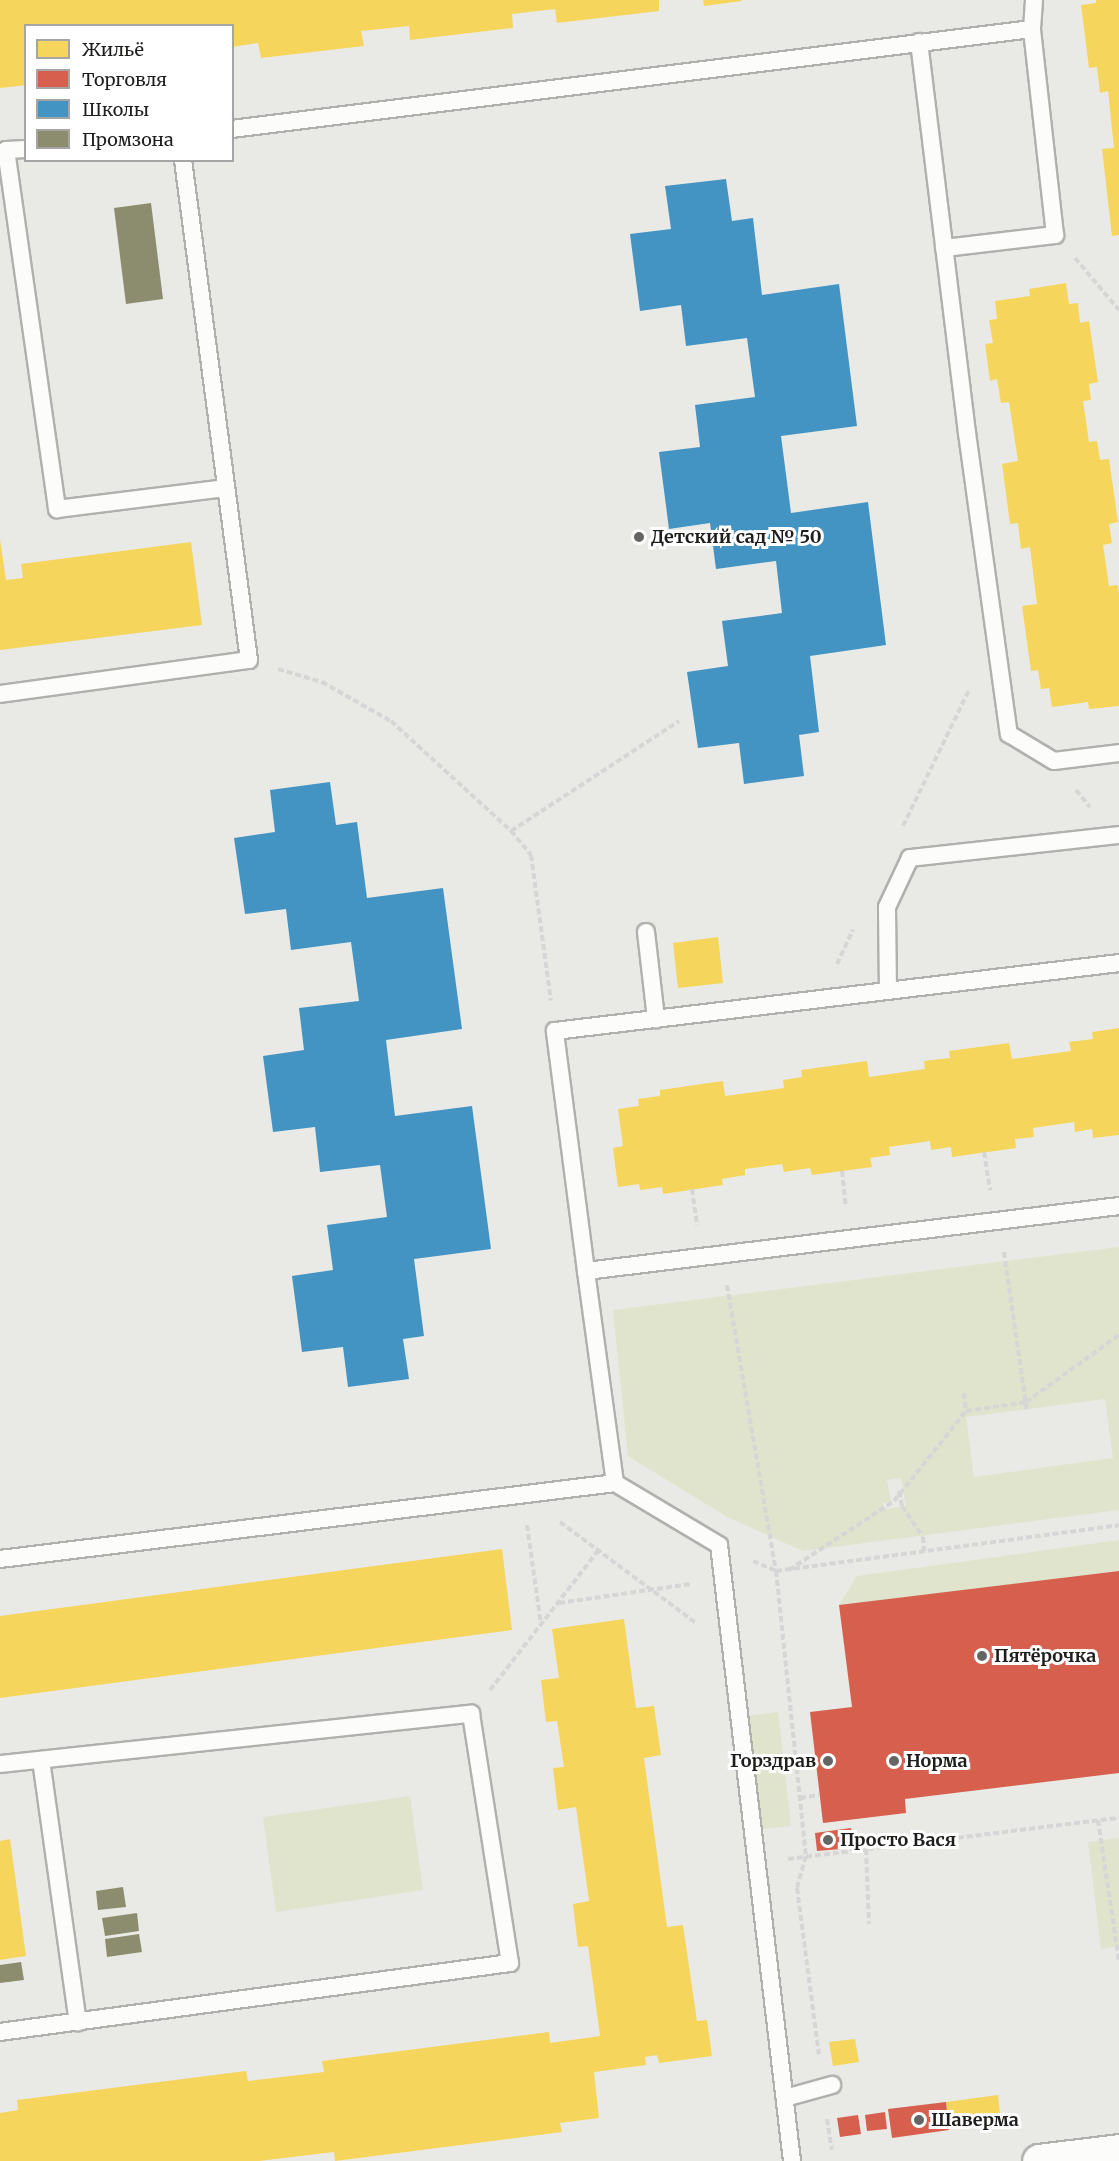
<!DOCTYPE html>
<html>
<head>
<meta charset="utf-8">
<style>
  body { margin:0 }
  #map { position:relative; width:1119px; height:2161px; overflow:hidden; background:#e9eae6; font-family:Merriweather,serif }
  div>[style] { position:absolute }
  .green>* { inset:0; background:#e0e4cd }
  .homes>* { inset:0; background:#f6d55c }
  .shops>* { inset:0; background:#d6604d }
  .schools>* { inset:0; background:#4393c3 }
  .industry>* { inset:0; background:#8c8c6e }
  .path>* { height:4px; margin-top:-2px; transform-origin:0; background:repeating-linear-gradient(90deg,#d5d6d5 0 6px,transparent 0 9px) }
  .roads { filter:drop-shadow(2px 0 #b0b1ae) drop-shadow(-2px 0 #b0b1ae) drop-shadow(0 2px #b0b1ae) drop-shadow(0 -2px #b0b1ae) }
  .service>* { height:16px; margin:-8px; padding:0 8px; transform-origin:8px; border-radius:8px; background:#fcfcfb }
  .minor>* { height:33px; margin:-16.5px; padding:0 16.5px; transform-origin:16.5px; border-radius:16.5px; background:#fcfcfb }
  .dots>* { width:16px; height:16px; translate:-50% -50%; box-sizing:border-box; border:3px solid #fff; border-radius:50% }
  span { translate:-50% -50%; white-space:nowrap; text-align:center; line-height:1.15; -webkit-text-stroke:6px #fff; paint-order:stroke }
  .poi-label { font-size:18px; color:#1e1f1d; font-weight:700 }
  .left { translate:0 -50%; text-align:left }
  .right { translate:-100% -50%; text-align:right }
  .legend { position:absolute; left:24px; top:24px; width:210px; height:138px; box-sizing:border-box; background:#fff; border:2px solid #a5a5a5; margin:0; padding:8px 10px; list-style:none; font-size:18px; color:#1e1f1d }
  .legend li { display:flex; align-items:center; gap:12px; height:30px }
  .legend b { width:30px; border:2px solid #a5a5a5 }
</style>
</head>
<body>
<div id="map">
  <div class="green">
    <div style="clip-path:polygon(evenodd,1119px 1247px,1119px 1510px,803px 1551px,727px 1517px,628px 1456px,613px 1310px,1119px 1247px,1105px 1399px,1113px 1458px,974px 1477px,966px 1417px,1105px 1399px,1119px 1247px,901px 1478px,906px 1506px,884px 1509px,883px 1503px,891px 1502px,887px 1480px,901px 1478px)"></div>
    <div style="clip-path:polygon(1119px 1540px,1119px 1571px,839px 1605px,857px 1576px)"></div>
    <div style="clip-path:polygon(778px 1712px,791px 1826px,761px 1829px,747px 1716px)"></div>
    <div style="clip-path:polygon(410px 1796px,423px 1890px,276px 1912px,263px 1817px)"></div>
    <div style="clip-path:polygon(1119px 1838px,1119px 1946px,1101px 1949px,1088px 1842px)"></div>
  </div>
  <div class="homes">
    <div style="clip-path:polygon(0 0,659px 0,659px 11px,557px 23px,555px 9px,512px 14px,513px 28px,410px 40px,409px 26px,361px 31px,364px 46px,261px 58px,258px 43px,232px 47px,232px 26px,26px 26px,26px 85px,0 88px)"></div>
    <div style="clip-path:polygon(703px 0,741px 0,742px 1px,704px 6px)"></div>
    <div style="clip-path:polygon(1096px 0,1119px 0,1119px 235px,1112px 236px,1102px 149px,1114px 148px,1108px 91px,1100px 93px,1097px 67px,1089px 68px,1081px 5px,1096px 3px)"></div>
    <div style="clip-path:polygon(1066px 283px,1069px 304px,1078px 303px,1080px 323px,1089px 321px,1098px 382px,1089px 384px,1091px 400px,1083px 401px,1089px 442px,1097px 441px,1100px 460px,1109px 459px,1118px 522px,1109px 524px,1112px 543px,1103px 545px,1109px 586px,1118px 585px,1119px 594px,1119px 706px,1089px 709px,1088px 702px,1052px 707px,1049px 688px,1041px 689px,1038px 670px,1031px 671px,1022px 606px,1037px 604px,1030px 547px,1021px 549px,1018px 523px,1010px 524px,1002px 464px,1018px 461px,1009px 402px,1001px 403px,997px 379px,990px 381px,985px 344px,993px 343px,989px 320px,997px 319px,995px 301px,1030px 296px,1029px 289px)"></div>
    <div style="clip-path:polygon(0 539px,6px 580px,23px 578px,21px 564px,191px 542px,202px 625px,0 650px)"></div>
    <div style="clip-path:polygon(718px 937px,723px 983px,678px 988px,673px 943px)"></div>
    <div style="clip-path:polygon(1119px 1028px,1119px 1135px,1093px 1138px,1092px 1129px,1075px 1132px,1074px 1122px,1033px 1128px,1034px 1137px,1015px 1139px,1016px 1148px,952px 1157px,951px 1147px,931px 1150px,930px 1141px,889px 1147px,890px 1155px,870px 1158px,872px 1167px,812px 1175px,810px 1168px,784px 1172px,782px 1164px,745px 1169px,745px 1175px,722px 1179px,723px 1185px,663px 1194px,662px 1187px,640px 1190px,639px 1184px,618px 1187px,613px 1148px,623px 1146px,618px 1109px,639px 1106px,638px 1099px,660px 1096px,660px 1090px,723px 1081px,725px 1096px,784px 1088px,783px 1080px,802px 1077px,801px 1070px,867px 1061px,869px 1077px,925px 1069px,924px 1061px,950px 1058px,949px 1051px,1009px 1043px,1012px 1059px,1071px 1051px,1069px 1042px,1093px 1039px,1092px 1032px)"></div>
    <div style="clip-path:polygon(502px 1549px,512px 1630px,0 1698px,0 1616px)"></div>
    <div style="clip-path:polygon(624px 1619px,636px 1708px,654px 1706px,661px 1755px,644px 1758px,667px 1927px,683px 1925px,697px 2021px,707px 2020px,712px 2056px,659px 2063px,657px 2055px,645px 2057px,646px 2065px,594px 2072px,599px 2118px,560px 2123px,562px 2132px,335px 2161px,334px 2152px,259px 2161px,0 2161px,0 2113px,18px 2110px,17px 2100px,246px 2071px,248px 2081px,324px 2072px,322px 2061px,549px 2032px,550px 2043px,600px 2036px,588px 1946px,578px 1947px,573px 1904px,589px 1901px,576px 1807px,558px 1810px,553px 1768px,564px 1767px,557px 1721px,546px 1722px,541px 1680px,559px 1678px,552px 1629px)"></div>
    <div style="clip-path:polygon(10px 1839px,26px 1956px,0 1960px,0 1841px)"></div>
    <div style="clip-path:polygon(855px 2039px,859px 2062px,833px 2066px,829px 2042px)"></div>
    <div style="clip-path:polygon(998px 2095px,1001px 2123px,949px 2129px,946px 2102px)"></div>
  </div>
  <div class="shops">
    <div style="clip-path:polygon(1119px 1571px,1119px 1773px,905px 1799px,906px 1813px,823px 1823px,810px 1712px,852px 1707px,839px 1605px)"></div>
    <div style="clip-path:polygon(851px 1828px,853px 1848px,817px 1851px,815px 1833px)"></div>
    <div style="clip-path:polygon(946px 2102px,949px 2130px,892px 2138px,888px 2109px)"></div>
    <div style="clip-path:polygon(885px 2112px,887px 2129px,867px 2131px,865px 2115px)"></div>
    <div style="clip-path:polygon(858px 2115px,861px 2134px,840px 2137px,837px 2118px)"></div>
  </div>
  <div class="schools">
    <div style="clip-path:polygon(726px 179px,732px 221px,753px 218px,762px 295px,839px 284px,857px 426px,781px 436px,791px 513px,868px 502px,886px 645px,810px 656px,819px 732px,799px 735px,804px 776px,744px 784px,739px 743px,698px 748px,687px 672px,728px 666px,722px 621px,782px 613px,776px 561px,716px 569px,710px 523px,669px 529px,659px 452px,700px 447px,695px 405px,755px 397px,747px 338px,686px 346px,681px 305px,640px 311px,630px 234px,671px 229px,665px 186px)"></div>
    <div style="clip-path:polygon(330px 782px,336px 825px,357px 822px,367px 898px,443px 888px,462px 1029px,386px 1040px,395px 1116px,472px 1106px,491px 1249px,414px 1259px,424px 1336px,403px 1339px,409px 1379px,348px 1387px,343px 1347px,302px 1352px,292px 1276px,333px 1270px,327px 1225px,387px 1217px,380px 1165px,320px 1172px,315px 1127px,273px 1132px,263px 1056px,304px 1050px,299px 1008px,359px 1001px,351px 942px,291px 950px,286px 909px,245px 914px,234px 838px,275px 832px,270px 790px)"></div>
  </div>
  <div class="industry">
    <div style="clip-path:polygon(151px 203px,163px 299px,126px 304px,114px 208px)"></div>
    <div style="clip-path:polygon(123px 1887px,126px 1907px,98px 1910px,96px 1891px)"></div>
    <div style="clip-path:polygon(137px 1913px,139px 1931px,105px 1936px,102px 1918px)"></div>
    <div style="clip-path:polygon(139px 1934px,142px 1952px,107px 1957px,105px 1939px)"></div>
    <div style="clip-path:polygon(21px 1962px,24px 1980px,0 1983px,0 1965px)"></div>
  </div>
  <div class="path">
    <div style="left:1075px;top:258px;width:68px;rotate:49.8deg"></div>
    <div style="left:278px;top:669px;width:46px;rotate:16.5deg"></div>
    <div style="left:322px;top:682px;width:79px;rotate:29.5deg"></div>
    <div style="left:391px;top:721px;width:163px;rotate:42.5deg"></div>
    <div style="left:511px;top:831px;width:31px;rotate:50deg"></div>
    <div style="left:531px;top:855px;width:147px;rotate:82.2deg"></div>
    <div style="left:1076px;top:790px;width:22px;rotate:51deg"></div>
    <div style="left:903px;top:826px;width:151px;rotate:-64.1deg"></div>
    <div style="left:511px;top:831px;width:201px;rotate:-33.2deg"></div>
    <div style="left:837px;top:964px;width:38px;rotate:-65deg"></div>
    <div style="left:984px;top:1152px;width:39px;rotate:81deg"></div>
    <div style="left:842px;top:1171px;width:36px;rotate:84deg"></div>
    <div style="left:692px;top:1189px;width:37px;rotate:82deg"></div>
    <div style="left:1004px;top:1252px;width:161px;rotate:81.8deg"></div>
    <div style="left:727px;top:1285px;width:290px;rotate:80.3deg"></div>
    <div style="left:776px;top:1571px;width:287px;rotate:84deg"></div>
    <div style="left:806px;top:1856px;width:33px;rotate:106deg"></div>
    <div style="left:797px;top:1888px;width:168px;rotate:82.5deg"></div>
    <div style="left:964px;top:1393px;width:18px;rotate:84deg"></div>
    <div style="left:899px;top:1491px;width:15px;rotate:79deg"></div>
    <div style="left:902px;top:1506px;width:37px;rotate:56deg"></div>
    <div style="left:923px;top:1537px;width:14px;rotate:86deg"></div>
    <div style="left:560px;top:1522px;width:169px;rotate:36.6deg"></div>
    <div style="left:527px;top:1525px;width:101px;rotate:82deg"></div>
    <div style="left:753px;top:1561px;width:25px;rotate:23deg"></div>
    <div style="left:776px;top:1571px;width:346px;rotate:-7.6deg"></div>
    <div style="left:789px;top:1570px;width:126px;rotate:-33.3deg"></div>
    <div style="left:894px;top:1501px;width:115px;rotate:-51.3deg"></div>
    <div style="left:966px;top:1411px;width:61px;rotate:-8.5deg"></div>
    <div style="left:1026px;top:1402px;width:115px;rotate:-35.8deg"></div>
    <div style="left:559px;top:1603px;width:133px;rotate:-8.2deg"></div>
    <div style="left:490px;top:1690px;width:176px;rotate:-52.2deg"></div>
    <div style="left:800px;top:1798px;width:19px;rotate:-9deg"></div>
    <div style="left:1098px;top:1820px;width:143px;rotate:81.5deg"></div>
    <div style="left:866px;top:1849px;width:75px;rotate:87.7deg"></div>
    <div style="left:788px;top:1859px;width:334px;rotate:-7.1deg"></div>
    <div style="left:827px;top:2119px;width:31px;rotate:81deg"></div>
  </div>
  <div class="roads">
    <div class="service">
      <div style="left:919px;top:42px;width:394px;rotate:83deg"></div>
      <div style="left:967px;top:433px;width:304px;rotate:82.1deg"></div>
      <div style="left:1009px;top:734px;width:52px;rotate:31deg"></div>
      <div style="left:1054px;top:761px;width:65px;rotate:-7deg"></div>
      <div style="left:232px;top:129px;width:806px;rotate:-7.13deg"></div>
      <div style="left:1032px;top:29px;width:29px;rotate:-86deg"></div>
      <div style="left:26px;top:149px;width:20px;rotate:177deg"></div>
      <div style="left:6px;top:150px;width:363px;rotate:81.9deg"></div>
      <div style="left:57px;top:509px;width:169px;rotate:-7.1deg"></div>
      <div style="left:944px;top:248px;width:112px;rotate:-6.7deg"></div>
      <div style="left:1055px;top:235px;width:207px;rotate:-96.4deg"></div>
      <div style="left:0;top:694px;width:251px;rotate:-7.8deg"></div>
      <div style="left:249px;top:660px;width:504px;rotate:-97.52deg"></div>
      <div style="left:646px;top:932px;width:88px;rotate:83.4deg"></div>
      <div style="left:888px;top:991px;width:84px;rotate:-90.7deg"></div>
      <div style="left:887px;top:907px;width:54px;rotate:-64.9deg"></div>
      <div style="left:910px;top:858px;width:210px;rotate:-6.3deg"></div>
      <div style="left:586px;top:1271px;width:242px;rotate:-97.4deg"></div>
      <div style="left:555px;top:1031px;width:568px;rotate:-6.87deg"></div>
      <div style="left:0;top:1559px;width:620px;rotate:-7.04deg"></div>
      <div style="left:41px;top:1760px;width:265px;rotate:82deg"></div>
      <div style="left:0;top:1764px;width:474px;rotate:-6.1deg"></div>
      <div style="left:471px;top:1714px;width:252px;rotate:81.1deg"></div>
      <div style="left:510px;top:1963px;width:515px;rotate:172.3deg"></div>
      <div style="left:785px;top:2098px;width:49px;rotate:-15.5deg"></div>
      <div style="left:792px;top:2161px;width:620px;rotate:-96.76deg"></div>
      <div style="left:719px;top:1545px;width:121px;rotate:-149.2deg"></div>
      <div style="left:615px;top:1483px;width:214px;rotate:-97.8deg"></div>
      <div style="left:586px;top:1271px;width:537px;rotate:-6.95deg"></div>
    </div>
    <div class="minor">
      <div style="left:1039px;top:2161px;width:81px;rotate:-7.1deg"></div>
    </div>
  </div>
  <div class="dots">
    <div style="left:639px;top:537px;background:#656663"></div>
    <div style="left:982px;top:1656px;background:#656663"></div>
    <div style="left:828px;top:1761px;background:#656663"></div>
    <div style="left:894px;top:1761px;background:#656663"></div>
    <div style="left:828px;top:1840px;background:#656663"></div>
    <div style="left:919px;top:2120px;background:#656663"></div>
  </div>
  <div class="poi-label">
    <span class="left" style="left:651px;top:537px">Детский сад № 50</span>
    <span class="left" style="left:994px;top:1656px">Пятёрочка</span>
    <span class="right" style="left:816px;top:1761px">Горздрав</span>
    <span class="left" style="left:906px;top:1761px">Норма</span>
    <span class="left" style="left:840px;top:1840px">Просто Вася</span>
    <span class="left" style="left:931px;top:2120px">Шаверма</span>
  </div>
  <ul class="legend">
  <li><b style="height:16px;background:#f6d55c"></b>Жильё</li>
  <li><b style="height:16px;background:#d6604d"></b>Торговля</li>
  <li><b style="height:16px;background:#4393c3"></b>Школы</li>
  <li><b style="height:16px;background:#8c8c6e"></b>Промзона</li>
  </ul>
</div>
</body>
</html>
